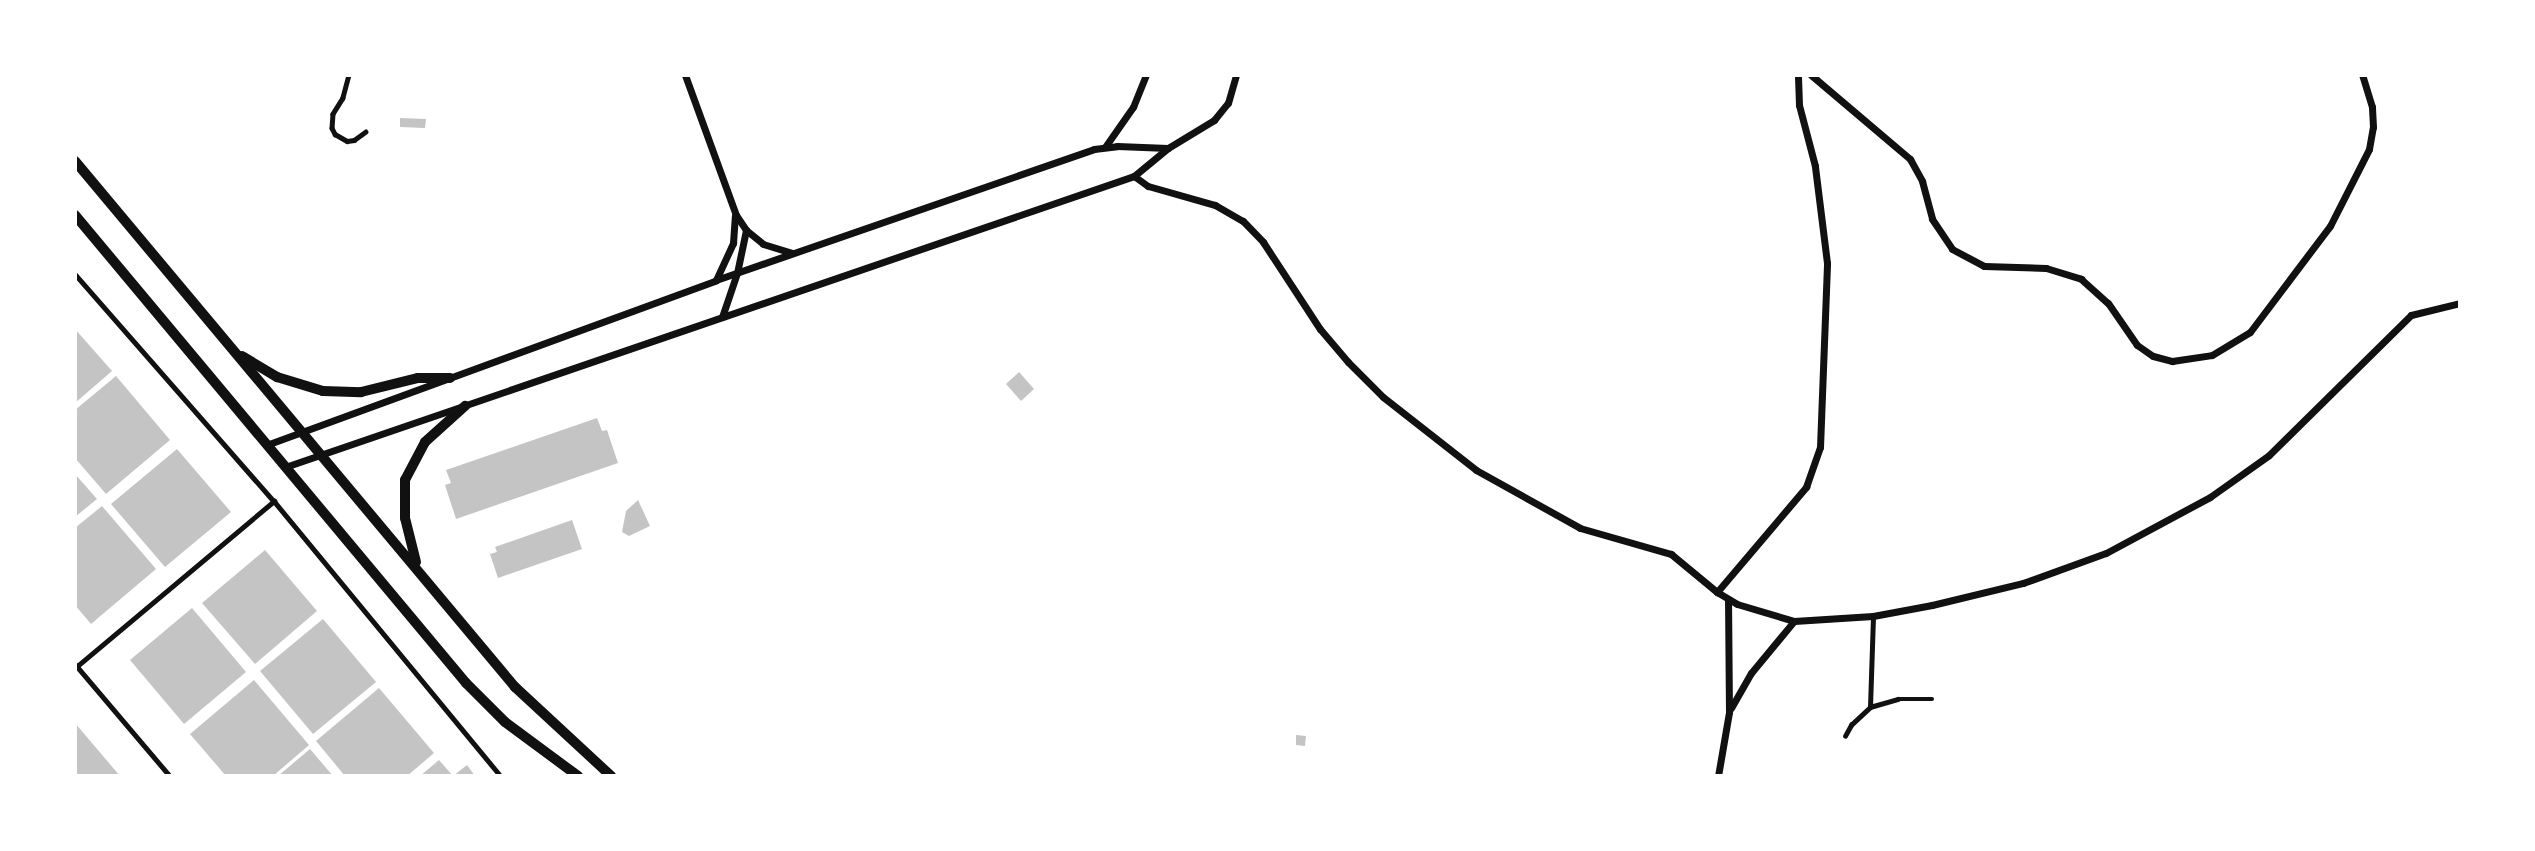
<!DOCTYPE html>
<html>
<head>
<meta charset="utf-8">
<style>
  body { margin:0 }
  #map { position:relative; width:2535px; height:851px; overflow:hidden; background:#fff; font-family:Mulish,sans-serif }
  div>[style] { position:absolute }
  .building>* { inset:0; background:#c4c4c4 }
  .service>* { height:4.5px; margin:-2.25px; padding:0 2.25px; transform-origin:2.25px; border-radius:2.25px; background:#111 }
  .minor>* { height:7px; margin:-3.5px; padding:0 3.5px; transform-origin:3.5px; border-radius:3.5px; background:#111 }
  .tertiary>* { height:10px; margin:-5px; padding:0 5px; transform-origin:5px; border-radius:5px; background:#111 }
  span { translate:-50% -50%; white-space:nowrap; text-align:center; line-height:1.15; -webkit-text-stroke:5px #fff; paint-order:stroke }
  .frame { position:absolute; inset:0; border:77px solid #fff; pointer-events:none }
</style>
</head>
<body>
<div id="map">
  <div class="building">
    <div style="clip-path:polygon(400px 118px,426px 119px,425px 128px,400px 127px)"></div>
    <div style="clip-path:polygon(75px 329px,112px 371px,75px 403px)"></div>
    <div style="clip-path:polygon(1019px 372px,1034px 389px,1021px 401px,1006px 384px)"></div>
    <div style="clip-path:polygon(116px 376px,170px 440px,106px 494px,75px 458px,75px 410px)"></div>
    <div style="clip-path:polygon(597px 418px,602px 431px,607px 430px,618px 463px,456px 519px,445px 485px,451px 483px,446px 470px)"></div>
    <div style="clip-path:polygon(177px 449px,231px 512px,165px 567px,111px 504px)"></div>
    <div style="clip-path:polygon(75px 474px,97px 499px,75px 517px)"></div>
    <div style="clip-path:polygon(638px 500px,650px 526px,629px 536px,622px 532px,626px 511px)"></div>
    <div style="clip-path:polygon(102px 506px,156px 569px,91px 624px,75px 605px,75px 528px)"></div>
    <div style="clip-path:polygon(572px 520px,582px 549px,498px 578px,490px 554px,497px 552px,495px 547px)"></div>
    <div style="clip-path:polygon(265px 550px,317px 611px,255px 664px,202px 603px)"></div>
    <div style="clip-path:polygon(192px 608px,246px 672px,184px 724px,130px 660px)"></div>
    <div style="clip-path:polygon(323px 619px,376px 682px,313px 734px,260px 671px)"></div>
    <div style="clip-path:polygon(254px 680px,309px 745px,273px 776px,226px 776px,190px 734px)"></div>
    <div style="clip-path:polygon(379px 688px,434px 753px,407px 776px,345px 776px,316px 741px)"></div>
    <div style="clip-path:polygon(75px 723px,120px 776px,75px 776px)"></div>
    <div style="clip-path:polygon(1296px 735px,1306px 736px,1305px 746px,1296px 745px)"></div>
    <div style="clip-path:polygon(310px 749px,333px 776px,278px 776px)"></div>
    <div style="clip-path:polygon(439px 760px,453px 776px,467px 765px,475px 776px,420px 776px)"></div>
  </div>
  <div class="service">
    <div style="left:349px;top:75px;width:24px;rotate:105deg"></div>
    <div style="left:343px;top:98px;width:19px;rotate:122deg"></div>
    <div style="left:333px;top:114px;width:14px;rotate:94deg"></div>
    <div style="left:332px;top:128px;width:7px;rotate:63deg"></div>
    <div style="left:335px;top:134px;width:14px;rotate:30deg"></div>
    <div style="left:347px;top:141px;width:7px;rotate:-8deg"></div>
    <div style="left:354px;top:140px;width:14px;rotate:-36deg"></div>
    <div style="left:75px;top:274px;width:302px;rotate:48.8deg"></div>
    <div style="left:274px;top:501px;width:357px;rotate:50.5deg"></div>
    <div style="left:75px;top:664px;width:147px;rotate:49.7deg"></div>
    <div style="left:75px;top:668px;width:260px;rotate:-40deg"></div>
    <div style="left:1870px;top:707px;width:90px;rotate:-88.1deg"></div>
    <div style="left:1845px;top:736px;width:13px;rotate:-61deg"></div>
    <div style="left:1851px;top:725px;width:26px;rotate:-43deg"></div>
    <div style="left:1870px;top:707px;width:29px;rotate:-16deg"></div>
    <div style="left:1898px;top:699px;width:34px"></div>
  </div>
  <div class="minor">
    <div style="left:685px;top:75px;width:149px;rotate:70deg"></div>
    <div style="left:736px;top:215px;width:18px;rotate:56deg"></div>
    <div style="left:746px;top:230px;width:22px;rotate:39deg"></div>
    <div style="left:763px;top:244px;width:30px;rotate:17deg"></div>
    <div style="left:1811px;top:75px;width:130px;rotate:40.3deg"></div>
    <div style="left:1910px;top:159px;width:25px;rotate:61deg"></div>
    <div style="left:1922px;top:181px;width:39px;rotate:75deg"></div>
    <div style="left:1932px;top:219px;width:36px;rotate:56deg"></div>
    <div style="left:1952px;top:249px;width:36px;rotate:28deg"></div>
    <div style="left:1984px;top:266px;width:62px;rotate:1.8deg"></div>
    <div style="left:2046px;top:268px;width:37px;rotate:17deg"></div>
    <div style="left:2081px;top:279px;width:36px;rotate:42deg"></div>
    <div style="left:2108px;top:303px;width:51px;rotate:55.4deg"></div>
    <div style="left:2137px;top:345px;width:19px;rotate:35deg"></div>
    <div style="left:2153px;top:356px;width:20px;rotate:15deg"></div>
    <div style="left:2172px;top:361px;width:40px;rotate:-8.5deg"></div>
    <div style="left:2212px;top:355px;width:44px;rotate:-31.2deg"></div>
    <div style="left:2250px;top:332px;width:133px;rotate:-53deg"></div>
    <div style="left:2330px;top:226px;width:86px;rotate:-63.1deg"></div>
    <div style="left:2369px;top:149px;width:22px;rotate:-80deg"></div>
    <div style="left:2373px;top:127px;width:20px;rotate:-93deg"></div>
    <div style="left:2372px;top:107px;width:34px;rotate:-107deg"></div>
    <div style="left:1105px;top:147px;width:49px;rotate:-55deg"></div>
    <div style="left:1133px;top:107px;width:35px;rotate:-68deg"></div>
    <div style="left:1134px;top:176px;width:17px;rotate:36deg"></div>
    <div style="left:1148px;top:186px;width:70px;rotate:15.8deg"></div>
    <div style="left:1215px;top:205px;width:32px;rotate:30deg"></div>
    <div style="left:1243px;top:221px;width:29px;rotate:46deg"></div>
    <div style="left:1263px;top:242px;width:104px;rotate:56.8deg"></div>
    <div style="left:1320px;top:329px;width:43px;rotate:49.7deg"></div>
    <div style="left:1348px;top:362px;width:49px;rotate:45deg"></div>
    <div style="left:1383px;top:397px;width:118px;rotate:38.1deg"></div>
    <div style="left:1476px;top:470px;width:119px;rotate:29.1deg"></div>
    <div style="left:1580px;top:528px;width:95px;rotate:15.9deg"></div>
    <div style="left:1671px;top:554px;width:60px;rotate:39.6deg"></div>
    <div style="left:1717px;top:592px;width:23px;rotate:31deg"></div>
    <div style="left:1737px;top:604px;width:59px;rotate:16.6deg"></div>
    <div style="left:1794px;top:621px;width:79px;rotate:-3.6deg"></div>
    <div style="left:1873px;top:616px;width:60px;rotate:-10.6deg"></div>
    <div style="left:1932px;top:605px;width:94px;rotate:-13.6deg"></div>
    <div style="left:2023px;top:583px;width:88px;rotate:-19.9deg"></div>
    <div style="left:2106px;top:553px;width:118px;rotate:-28.3deg"></div>
    <div style="left:2210px;top:497px;width:72px;rotate:-35.4deg"></div>
    <div style="left:2269px;top:455px;width:199px;rotate:-44.6deg"></div>
    <div style="left:2411px;top:315px;width:50px;rotate:-13.8deg"></div>
    <div style="left:716px;top:280px;width:41px;rotate:-65.3deg"></div>
    <div style="left:733px;top:243px;width:27px;rotate:-86deg"></div>
    <div style="left:722px;top:317px;width:46px;rotate:-71.2deg"></div>
    <div style="left:737px;top:273px;width:44px;rotate:-78.2deg"></div>
    <div style="left:269px;top:444px;width:476px;rotate:-20.1deg"></div>
    <div style="left:716px;top:280px;width:400px;rotate:-19.1deg"></div>
    <div style="left:1094px;top:149px;width:23px;rotate:-7deg"></div>
    <div style="left:1117px;top:146px;width:51px;rotate:2.2deg"></div>
    <div style="left:288px;top:466px;width:894px;rotate:-18.92deg"></div>
    <div style="left:1134px;top:176px;width:44px;rotate:-39.5deg"></div>
    <div style="left:1168px;top:148px;width:54px;rotate:-31.3deg"></div>
    <div style="left:1214px;top:120px;width:22px;rotate:-51deg"></div>
    <div style="left:1228px;top:103px;width:29px;rotate:-74deg"></div>
    <div style="left:1717px;top:592px;width:138px;rotate:-49.7deg"></div>
    <div style="left:1806px;top:487px;width:42px;rotate:-70.7deg"></div>
    <div style="left:1820px;top:447px;width:184px;rotate:-87.8deg"></div>
    <div style="left:1827px;top:263px;width:98px;rotate:-97.1deg"></div>
    <div style="left:1815px;top:166px;width:63px;rotate:-104.7deg"></div>
    <div style="left:1799px;top:105px;width:30px;rotate:-92deg"></div>
    <div style="left:1731px;top:708px;width:40px;rotate:-60.3deg"></div>
    <div style="left:1751px;top:673px;width:67px;rotate:-50.4deg"></div>
    <div style="left:1718px;top:776px;width:65px;rotate:-80.2deg"></div>
    <div style="left:1729px;top:712px;width:112px;rotate:-90.5deg"></div>
  </div>
  <div class="tertiary">
    <div style="left:75px;top:161px;width:686px;rotate:50.09deg"></div>
    <div style="left:515px;top:687px;width:131px;rotate:42.8deg"></div>
    <div style="left:75px;top:215px;width:610px;rotate:50.12deg"></div>
    <div style="left:466px;top:683px;width:55px;rotate:45deg"></div>
    <div style="left:505px;top:722px;width:91px;rotate:36.5deg"></div>
    <div style="left:242px;top:356px;width:41px;rotate:31deg"></div>
    <div style="left:277px;top:377px;width:48px;rotate:16.9deg"></div>
    <div style="left:323px;top:391px;width:38px;rotate:2deg"></div>
    <div style="left:361px;top:392px;width:59px;rotate:-13.8deg"></div>
    <div style="left:418px;top:378px;width:32px"></div>
    <div style="left:416px;top:562px;width:45px;rotate:-104deg"></div>
    <div style="left:405px;top:518px;width:38px;rotate:-90deg"></div>
    <div style="left:405px;top:480px;width:43px;rotate:-62.2deg"></div>
    <div style="left:425px;top:442px;width:54px;rotate:-42deg"></div>
  </div>
  <div class="frame"></div>
</div>
</body>
</html>
